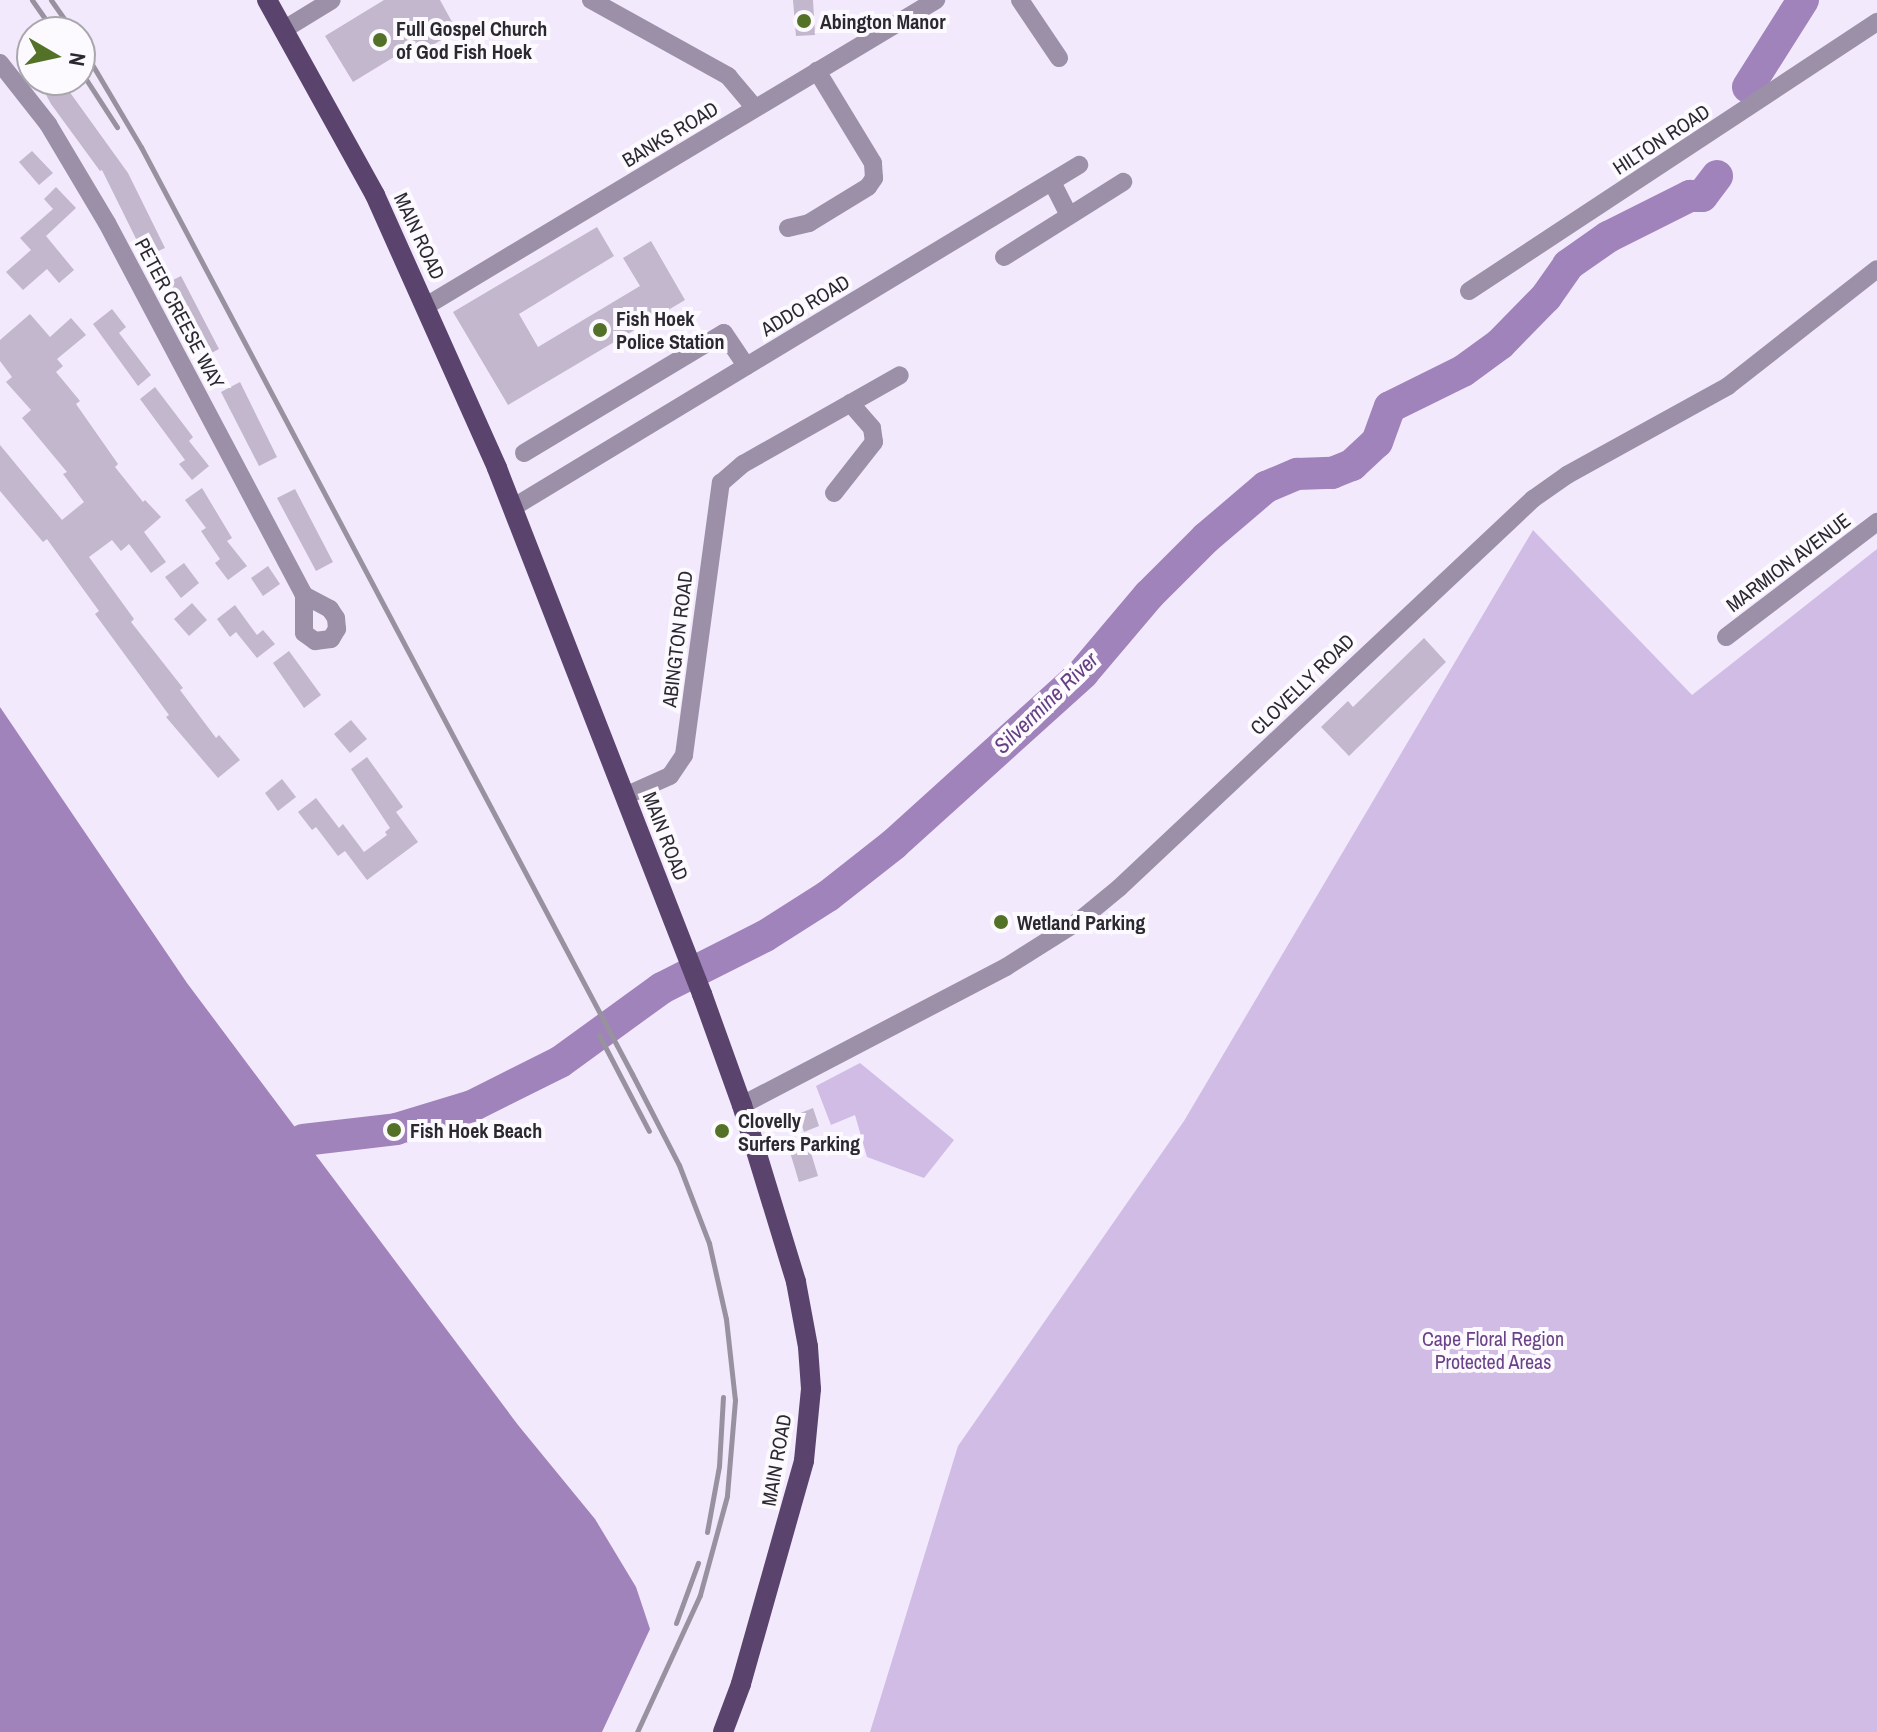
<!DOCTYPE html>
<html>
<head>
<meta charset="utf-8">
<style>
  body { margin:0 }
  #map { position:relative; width:1877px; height:1732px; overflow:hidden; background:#f2e9fc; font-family:"Archivo Narrow",sans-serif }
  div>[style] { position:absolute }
  .green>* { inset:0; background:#d0bce4 }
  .water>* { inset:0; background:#a083ba }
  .river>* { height:32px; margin:-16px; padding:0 16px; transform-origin:16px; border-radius:16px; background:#a083ba }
  .building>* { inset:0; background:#c2b7cd }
  .minor>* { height:18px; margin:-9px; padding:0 9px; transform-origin:9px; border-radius:9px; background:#9c90a8 }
  .major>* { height:20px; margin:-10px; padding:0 10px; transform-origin:10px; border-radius:10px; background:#5a436d }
  .rail>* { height:5px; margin:-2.5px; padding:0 2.5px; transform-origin:2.5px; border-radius:2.5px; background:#9892a0 }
  .dots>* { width:22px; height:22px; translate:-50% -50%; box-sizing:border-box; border:4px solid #fcfafe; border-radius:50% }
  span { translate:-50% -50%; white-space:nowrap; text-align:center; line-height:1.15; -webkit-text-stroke:8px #fcfafe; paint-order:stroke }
  .poi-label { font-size:20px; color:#2c2830; font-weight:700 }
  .left { translate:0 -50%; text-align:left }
  .street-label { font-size:20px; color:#2c2830 }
  .park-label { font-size:20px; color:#694288 }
  .water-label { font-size:22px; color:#653e84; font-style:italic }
  .north { position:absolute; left:16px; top:16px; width:80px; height:80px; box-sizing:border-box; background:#fcfafe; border:2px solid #a9a6ac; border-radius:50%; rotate:99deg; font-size:22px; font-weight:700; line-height:32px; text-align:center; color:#2c2830 }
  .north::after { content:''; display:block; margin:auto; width:28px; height:36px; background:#547227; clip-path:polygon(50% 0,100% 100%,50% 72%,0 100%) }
</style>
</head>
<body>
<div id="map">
  <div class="green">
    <div style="clip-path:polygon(1533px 530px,1692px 695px,1877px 549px,1877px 1732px,870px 1732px,958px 1446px,1184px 1121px)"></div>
    <div style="clip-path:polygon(860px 1063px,954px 1140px,924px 1178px,867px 1157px,855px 1115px,831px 1125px,816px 1086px)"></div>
  </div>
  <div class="water">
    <div style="clip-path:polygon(0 707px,187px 983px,518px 1425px,595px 1519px,636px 1587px,650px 1629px,602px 1732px,0 1732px)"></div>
  </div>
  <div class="river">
    <div style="left:1748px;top:87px;width:103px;rotate:-57.7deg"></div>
    <div style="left:303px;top:1140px;width:94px;rotate:-6.7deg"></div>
    <div style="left:396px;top:1129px;width:79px;rotate:-16.8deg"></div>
    <div style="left:472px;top:1106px;width:98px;rotate:-26.6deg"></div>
    <div style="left:560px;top:1062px;width:126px;rotate:-36deg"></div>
    <div style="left:662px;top:988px;width:115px;rotate:-26.8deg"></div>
    <div style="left:765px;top:936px;width:75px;rotate:-32.4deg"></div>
    <div style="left:828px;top:896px;width:84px;rotate:-38.2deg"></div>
    <div style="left:894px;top:844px;width:255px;rotate:-42.1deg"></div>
    <div style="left:1083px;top:673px;width:102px;rotate:-49.8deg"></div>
    <div style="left:1149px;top:595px;width:81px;rotate:-45deg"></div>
    <div style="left:1206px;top:538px;width:79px;rotate:-40.4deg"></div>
    <div style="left:1266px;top:487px;width:34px;rotate:-23deg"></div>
    <div style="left:1297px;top:474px;width:35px;rotate:-2deg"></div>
    <div style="left:1332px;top:473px;width:22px;rotate:-22deg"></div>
    <div style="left:1352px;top:465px;width:34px;rotate:-43deg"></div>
    <div style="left:1377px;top:442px;width:37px;rotate:-70deg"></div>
    <div style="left:1390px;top:407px;width:81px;rotate:-26.3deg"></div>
    <div style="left:1463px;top:371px;width:46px;rotate:-36.1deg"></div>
    <div style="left:1500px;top:344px;width:66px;rotate:-45.6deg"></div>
    <div style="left:1546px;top:297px;width:39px;rotate:-55deg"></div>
    <div style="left:1568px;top:265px;width:49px;rotate:-35deg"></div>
    <div style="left:1608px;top:237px;width:92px;rotate:-26.6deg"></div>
    <div style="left:1690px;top:196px;width:12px"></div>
    <div style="left:1702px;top:196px;width:25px;rotate:-53deg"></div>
  </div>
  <div class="building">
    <div style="clip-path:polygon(384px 0,440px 0,457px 31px,417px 54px,412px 46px,353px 82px,325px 36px)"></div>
    <div style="clip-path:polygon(793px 0,813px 0,815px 35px,796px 36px)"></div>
    <div style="clip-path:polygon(38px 80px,61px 80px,128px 173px,165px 248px,145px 257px,102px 170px,100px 171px,51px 104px)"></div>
    <div style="clip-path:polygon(32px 151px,53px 173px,39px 185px,19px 162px)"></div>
    <div style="clip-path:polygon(56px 187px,76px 208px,46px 236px,74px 270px,59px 283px,47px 269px,23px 290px,6px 272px,31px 250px,20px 238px,53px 209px,44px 199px)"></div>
    <div style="clip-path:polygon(597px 227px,614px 256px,519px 314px,538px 347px,640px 286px,623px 258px,651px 241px,685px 300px,508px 405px,453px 312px)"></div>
    <div style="clip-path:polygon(181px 276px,219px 349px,200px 359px,163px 285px)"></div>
    <div style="clip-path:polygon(112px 309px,126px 327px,119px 333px,151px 375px,138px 386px,93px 324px)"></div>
    <div style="clip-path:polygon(30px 314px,50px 337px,71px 318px,86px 335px,57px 359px,63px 366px,56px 372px,80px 401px,76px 404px,118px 464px,115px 467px,143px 502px,145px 500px,161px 517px,144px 532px,166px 562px,151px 573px,129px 544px,121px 551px,112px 540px,89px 557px,134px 619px,131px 622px,183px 688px,180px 690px,216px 738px,219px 735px,240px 760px,218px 778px,166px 717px,169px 715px,95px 614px,99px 611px,47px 539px,43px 542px,0 491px,0 445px,62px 520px,84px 502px,63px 474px,67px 472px,22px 418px,31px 410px,6px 382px,12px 377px,0 361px,0 340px)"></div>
    <div style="clip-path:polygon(240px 382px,277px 457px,259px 466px,221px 392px)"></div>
    <div style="clip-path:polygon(155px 387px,193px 437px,189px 441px,209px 466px,192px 480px,179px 464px,185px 460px,140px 399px)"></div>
    <div style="clip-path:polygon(202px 488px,232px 538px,227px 541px,247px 566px,228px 580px,215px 563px,220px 559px,201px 531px,206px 528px,185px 500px)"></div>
    <div style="clip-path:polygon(295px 489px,333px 562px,316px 571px,277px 498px)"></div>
    <div style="clip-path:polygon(184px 563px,199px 583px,181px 598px,165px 577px)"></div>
    <div style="clip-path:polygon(268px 566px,280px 584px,263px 596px,251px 578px)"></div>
    <div style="clip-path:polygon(192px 603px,207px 620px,189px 636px,174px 619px)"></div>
    <div style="clip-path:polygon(235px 605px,257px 635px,263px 630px,275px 644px,257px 658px,236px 632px,230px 637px,217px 619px)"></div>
    <div style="clip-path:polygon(1424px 638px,1446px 662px,1349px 756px,1321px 727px,1348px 701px,1353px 707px)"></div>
    <div style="clip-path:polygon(289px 651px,321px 695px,304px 708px,273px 663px)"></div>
    <div style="clip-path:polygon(351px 720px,367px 739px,350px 753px,334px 734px)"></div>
    <div style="clip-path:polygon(367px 757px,403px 807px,396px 812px,418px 842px,367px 880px,345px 851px,338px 856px,316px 827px,312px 830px,298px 812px,316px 798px,339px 828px,343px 824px,364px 852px,387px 835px,385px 832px,390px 828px,351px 769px)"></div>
    <div style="clip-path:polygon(282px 779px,296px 797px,278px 811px,265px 793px)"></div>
    <div style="clip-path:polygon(813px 1108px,819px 1126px,804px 1132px,798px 1114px)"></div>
    <div style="clip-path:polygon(808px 1143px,818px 1176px,799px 1182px,789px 1149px)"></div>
  </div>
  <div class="minor">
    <div style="left:591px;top:0;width:157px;rotate:29deg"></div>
    <div style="left:728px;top:76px;width:42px;rotate:49.8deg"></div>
    <div style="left:1020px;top:0;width:70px;rotate:56.1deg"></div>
    <div style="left:283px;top:30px;width:57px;rotate:-31.5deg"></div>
    <div style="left:0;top:63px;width:78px;rotate:51.8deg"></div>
    <div style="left:48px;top:124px;width:115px;rotate:59.2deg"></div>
    <div style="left:107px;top:223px;width:421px;rotate:62.1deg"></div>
    <div style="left:304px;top:595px;width:38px;rotate:90deg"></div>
    <div style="left:304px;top:633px;width:14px;rotate:36deg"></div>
    <div style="left:315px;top:641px;width:16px;rotate:-7deg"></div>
    <div style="left:331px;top:639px;width:12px;rotate:-59deg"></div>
    <div style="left:337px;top:629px;width:11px;rotate:-95deg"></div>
    <div style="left:336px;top:618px;width:11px;rotate:-124deg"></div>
    <div style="left:330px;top:609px;width:30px;rotate:-152deg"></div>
    <div style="left:1052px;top:182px;width:37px;rotate:63deg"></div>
    <div style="left:788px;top:228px;width:22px;rotate:-13deg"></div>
    <div style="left:809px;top:223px;width:69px;rotate:-31.4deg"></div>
    <div style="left:868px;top:187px;width:11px;rotate:-56deg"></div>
    <div style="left:874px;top:178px;width:15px;rotate:-94deg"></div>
    <div style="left:873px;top:163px;width:108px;rotate:-121.3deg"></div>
    <div style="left:1004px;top:257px;width:141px;rotate:-32.2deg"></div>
    <div style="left:1469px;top:291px;width:489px;rotate:-33.4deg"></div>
    <div style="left:426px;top:306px;width:595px;rotate:-30.96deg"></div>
    <div style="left:524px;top:453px;width:233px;rotate:-31deg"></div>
    <div style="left:724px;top:333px;width:40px;rotate:56deg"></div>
    <div style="left:834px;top:493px;width:65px;rotate:-51.9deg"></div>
    <div style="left:874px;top:442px;width:14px;rotate:-98deg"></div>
    <div style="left:872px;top:428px;width:33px;rotate:-131deg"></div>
    <div style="left:512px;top:508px;width:663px;rotate:-31.17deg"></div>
    <div style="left:1726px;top:637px;width:190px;rotate:-37.3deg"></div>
    <div style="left:625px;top:796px;width:49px;rotate:-24deg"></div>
    <div style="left:670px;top:776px;width:25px;rotate:-56deg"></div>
    <div style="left:684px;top:755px;width:275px;rotate:-82.3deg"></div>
    <div style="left:721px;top:483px;width:29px;rotate:-41deg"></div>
    <div style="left:743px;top:464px;width:180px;rotate:-29.5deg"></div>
    <div style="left:742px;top:1105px;width:298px;rotate:-27.6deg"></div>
    <div style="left:1006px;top:967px;width:86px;rotate:-32.2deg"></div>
    <div style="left:1079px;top:921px;width:52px;rotate:-39.5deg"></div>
    <div style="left:1119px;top:888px;width:568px;rotate:-43.22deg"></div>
    <div style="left:1533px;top:499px;width:42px;rotate:-35.2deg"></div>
    <div style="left:1567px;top:475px;width:184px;rotate:-28.9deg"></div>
    <div style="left:1728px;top:386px;width:189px;rotate:-38.1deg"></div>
  </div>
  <div class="major">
    <div style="left:267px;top:0;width:223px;rotate:61deg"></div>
    <div style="left:375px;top:195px;width:299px;rotate:65.9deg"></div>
    <div style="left:497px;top:468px;width:565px;rotate:68.71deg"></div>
    <div style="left:702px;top:994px;width:118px;rotate:70.2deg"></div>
    <div style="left:742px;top:1105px;width:185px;rotate:73deg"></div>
    <div style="left:796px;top:1282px;width:66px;rotate:79.5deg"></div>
    <div style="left:808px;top:1347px;width:42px;rotate:85.9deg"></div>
    <div style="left:811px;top:1389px;width:72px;rotate:95.6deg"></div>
    <div style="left:804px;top:1461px;width:232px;rotate:105.8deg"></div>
    <div style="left:741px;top:1684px;width:51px;rotate:110.6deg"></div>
  </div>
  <div class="rail">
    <div style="left:32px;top:0;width:39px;rotate:55deg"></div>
    <div style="left:51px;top:0;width:39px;rotate:55deg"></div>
    <div style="left:80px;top:44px;width:120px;rotate:59.4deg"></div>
    <div style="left:141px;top:147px;width:1049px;rotate:62.09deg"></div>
    <div style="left:632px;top:1074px;width:102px;rotate:62.7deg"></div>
    <div style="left:679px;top:1165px;width:84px;rotate:69deg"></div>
    <div style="left:709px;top:1243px;width:78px;rotate:77.4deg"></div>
    <div style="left:726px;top:1319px;width:81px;rotate:83.7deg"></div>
    <div style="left:735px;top:1400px;width:96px;rotate:94.8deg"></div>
    <div style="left:727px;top:1496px;width:103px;rotate:105.3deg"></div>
    <div style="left:700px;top:1595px;width:151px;rotate:114.7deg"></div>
    <div style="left:80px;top:70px;width:68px;rotate:57deg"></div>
    <div style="left:599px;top:1035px;width:108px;rotate:62.5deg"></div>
    <div style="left:707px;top:1532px;width:67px;rotate:-79.7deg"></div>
    <div style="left:719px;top:1466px;width:69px;rotate:-86.7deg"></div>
    <div style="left:676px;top:1623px;width:64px;rotate:-69.9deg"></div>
  </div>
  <div class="dots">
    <div style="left:804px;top:21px;background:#547227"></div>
    <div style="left:380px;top:40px;background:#547227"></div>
    <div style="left:600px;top:330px;background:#547227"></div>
    <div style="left:1001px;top:922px;background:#547227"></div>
    <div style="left:394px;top:1130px;background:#547227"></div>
    <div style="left:722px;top:1131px;background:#547227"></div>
  </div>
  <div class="poi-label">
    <span class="left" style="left:820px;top:21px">Abington Manor</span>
    <span class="left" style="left:396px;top:40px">Full Gospel Church<br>of God Fish Hoek</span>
    <span class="left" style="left:616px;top:330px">Fish Hoek<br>Police Station</span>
    <span class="left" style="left:1017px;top:922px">Wetland Parking</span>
    <span class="left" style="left:738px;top:1132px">Clovelly<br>Surfers Parking</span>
    <span class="left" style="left:410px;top:1130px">Fish Hoek Beach</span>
  </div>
  <div class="street-label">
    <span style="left:670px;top:134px;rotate:-31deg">BANKS ROAD</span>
    <span style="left:1661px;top:139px;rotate:-33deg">HILTON ROAD</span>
    <span style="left:420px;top:236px;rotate:65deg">MAIN ROAD</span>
    <span style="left:805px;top:305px;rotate:-31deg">ADDO ROAD</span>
    <span style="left:180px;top:313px;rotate:62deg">PETER CREESE WAY</span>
    <span style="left:1788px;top:562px;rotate:-37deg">MARMION AVENUE</span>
    <span style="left:677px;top:639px;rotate:-83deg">ABINGTON ROAD</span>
    <span style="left:1302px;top:684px;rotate:-44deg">CLOVELLY ROAD</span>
    <span style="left:666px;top:836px;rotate:69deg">MAIN ROAD</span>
    <span style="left:776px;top:1460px;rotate:-80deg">MAIN ROAD</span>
  </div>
  <div class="park-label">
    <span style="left:1493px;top:1350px">Cape Floral Region<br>Protected Areas</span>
  </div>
  <div class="water-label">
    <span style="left:1046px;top:703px;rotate:-44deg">Silvermine River</span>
  </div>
  <div class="north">N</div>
</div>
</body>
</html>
